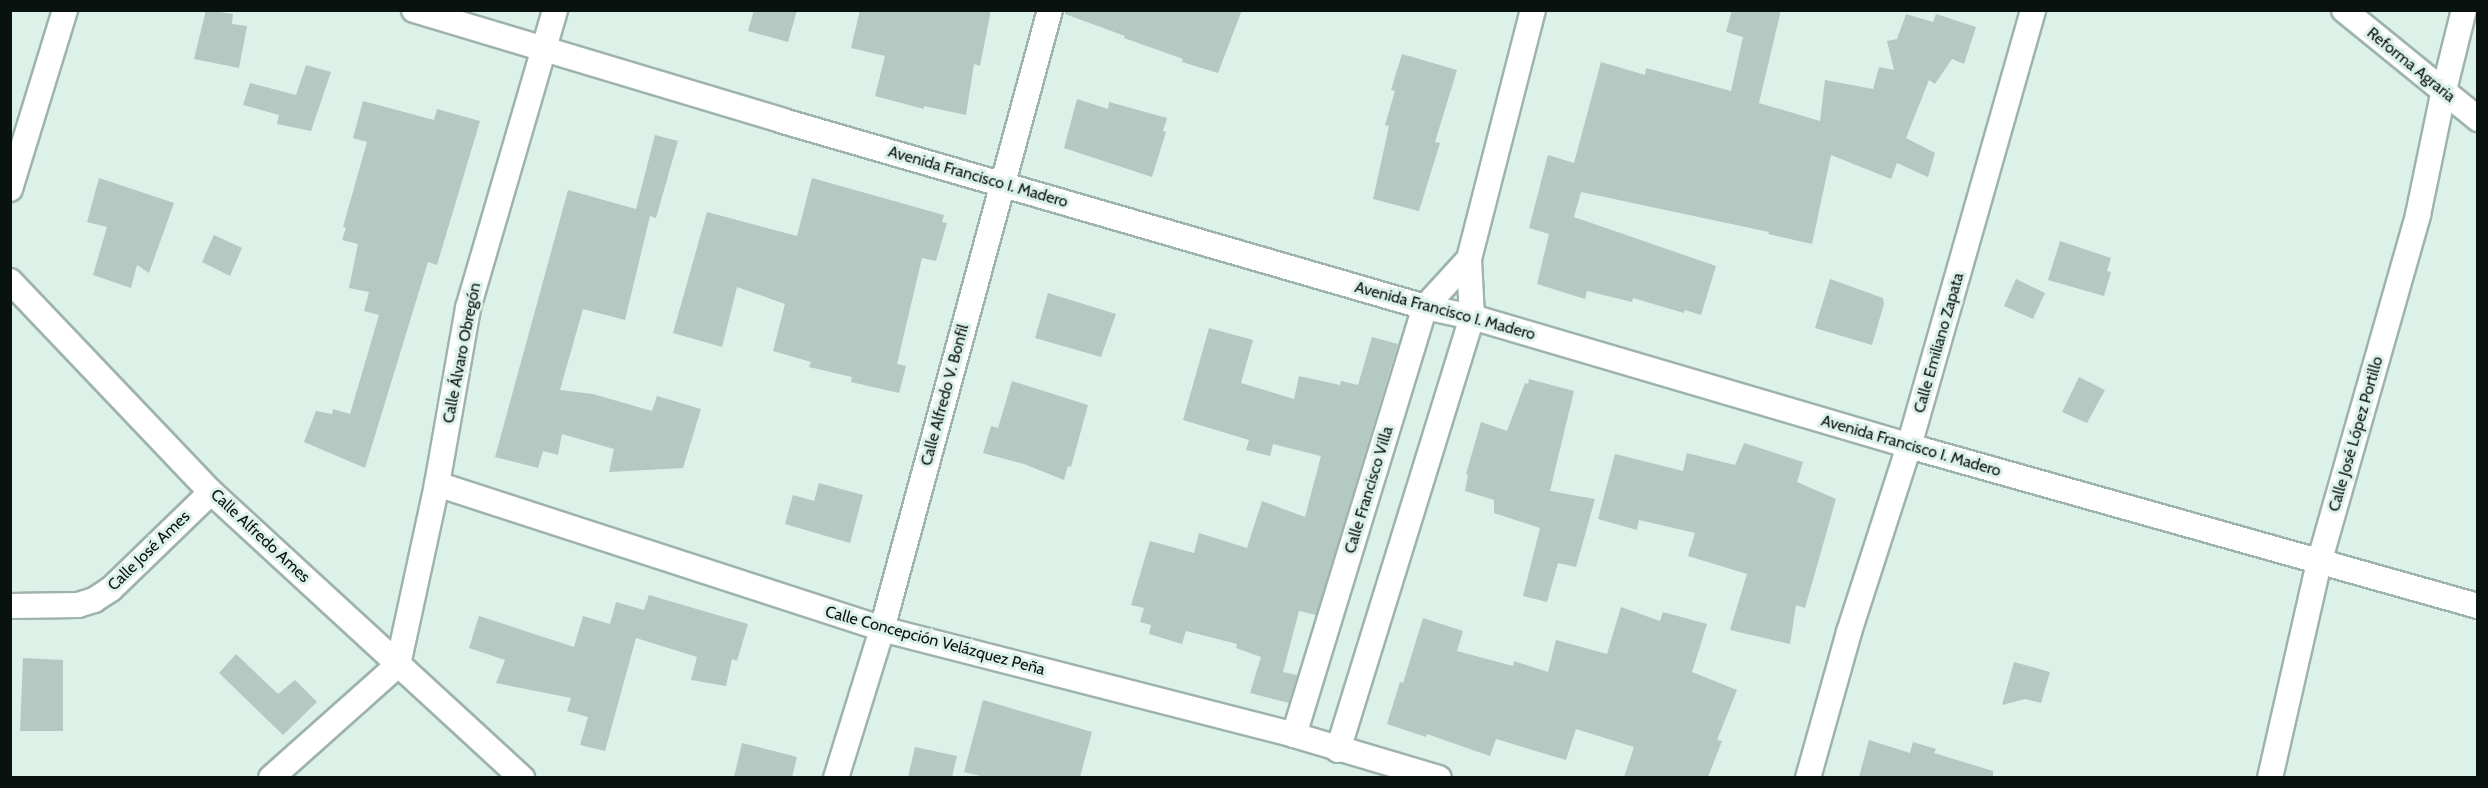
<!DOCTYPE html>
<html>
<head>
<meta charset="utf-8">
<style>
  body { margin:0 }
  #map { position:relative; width:2488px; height:788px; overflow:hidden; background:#dcf2e9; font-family:Cabin,sans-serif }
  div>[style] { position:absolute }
  .building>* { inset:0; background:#b3c9c1 }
  .roads { filter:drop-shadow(2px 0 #9eb3ab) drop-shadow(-2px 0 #9eb3ab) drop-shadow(0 2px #9eb3ab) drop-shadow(0 -2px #9eb3ab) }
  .minor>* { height:24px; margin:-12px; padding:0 12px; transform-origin:12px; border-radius:12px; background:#fff }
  span { translate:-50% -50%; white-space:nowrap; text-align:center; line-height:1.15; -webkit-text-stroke:6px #dcf2e9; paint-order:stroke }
  .street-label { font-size:16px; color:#0a120f }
  .frame { position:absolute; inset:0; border:12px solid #0a120f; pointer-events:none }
</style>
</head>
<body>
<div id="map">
  <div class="building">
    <div style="clip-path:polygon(206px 10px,233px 14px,232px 24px,247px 26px,239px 68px,194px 59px)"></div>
    <div style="clip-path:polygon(754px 10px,797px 10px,788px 42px,748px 31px)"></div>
    <div style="clip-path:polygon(860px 10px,991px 10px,980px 66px,974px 64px,966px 115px,924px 106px,924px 109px,875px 96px,885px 56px,851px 48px)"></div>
    <div style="clip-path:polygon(1065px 10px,1242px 10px,1218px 73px,1182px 62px,1183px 59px,1124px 38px,1125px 36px,1065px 14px)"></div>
    <div style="clip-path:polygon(1732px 10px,1781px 10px,1759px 103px,1820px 121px,1825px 80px,1873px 89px,1879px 67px,1894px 70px,1887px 41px,1897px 39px,1906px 14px,1933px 22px,1936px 14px,1976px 27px,1964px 64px,1952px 59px,1935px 84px,1929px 80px,1906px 138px,1935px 153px,1928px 177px,1897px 163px,1891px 179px,1831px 155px,1812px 244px,1768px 234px,1769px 232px,1581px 192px,1574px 217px,1716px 266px,1701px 315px,1685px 310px,1684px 313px,1633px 298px,1632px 302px,1587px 291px,1585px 299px,1537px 284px,1549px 234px,1529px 228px,1548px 155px,1574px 163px,1601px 62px,1645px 75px,1646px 68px,1731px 91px,1743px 37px,1726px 32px)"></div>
    <div style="clip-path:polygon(1402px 54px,1457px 70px,1435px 142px,1440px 143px,1419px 211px,1373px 199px,1389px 126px,1385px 125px,1395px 91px,1391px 90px)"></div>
    <div style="clip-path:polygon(306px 65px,331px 72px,311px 131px,277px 124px,279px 115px,243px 105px,250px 83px,296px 95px)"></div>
    <div style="clip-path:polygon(1077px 99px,1108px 109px,1109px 102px,1167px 118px,1163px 131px,1166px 132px,1152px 177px,1064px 148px)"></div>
    <div style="clip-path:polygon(363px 101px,434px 120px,437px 109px,480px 121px,437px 265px,428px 262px,365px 468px,304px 442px,316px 411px,332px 414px,333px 409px,350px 414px,379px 315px,364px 311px,369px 292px,349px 288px,358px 244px,342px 240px,346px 228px,343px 227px,367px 142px,353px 138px)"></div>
    <div style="clip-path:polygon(655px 135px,678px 141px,656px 218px,650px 216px,625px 320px,583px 309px,560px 390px,593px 394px,652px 411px,657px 396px,701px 409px,683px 468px,609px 472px,614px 449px,562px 434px,558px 455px,543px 451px,538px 468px,495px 457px,568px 190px,636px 209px)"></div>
    <div style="clip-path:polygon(99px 178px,174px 203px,149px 273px,137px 265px,131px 288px,93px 275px,107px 227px,87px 222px)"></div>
    <div style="clip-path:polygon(812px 178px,944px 215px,942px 222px,947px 223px,936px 261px,922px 258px,897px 364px,906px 366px,899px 393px,851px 382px,852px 377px,809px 367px,811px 362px,773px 351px,785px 304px,737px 287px,722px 347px,673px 333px,707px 212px,797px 236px)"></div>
    <div style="clip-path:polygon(214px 235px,242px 248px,230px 276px,202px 262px)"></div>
    <div style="clip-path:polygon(2060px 241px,2111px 258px,2107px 271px,2111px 272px,2104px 296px,2048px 280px)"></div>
    <div style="clip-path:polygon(1830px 279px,1883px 298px,1884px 304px,1872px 345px,1815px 328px)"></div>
    <div style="clip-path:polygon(2016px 279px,2045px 293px,2033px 319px,2004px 306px)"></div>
    <div style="clip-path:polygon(1048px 293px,1116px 314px,1101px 357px,1035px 338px)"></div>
    <div style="clip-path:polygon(1209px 328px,1253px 340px,1241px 383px,1294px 399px,1299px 376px,1340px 385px,1341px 381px,1358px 385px,1372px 337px,1398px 344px,1316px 615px,1299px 611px,1283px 672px,1297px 675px,1289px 703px,1250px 693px,1261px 657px,1236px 648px,1237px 644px,1186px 631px,1182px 644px,1149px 634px,1151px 625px,1140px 622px,1144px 608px,1131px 605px,1150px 541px,1194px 553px,1199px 533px,1247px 548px,1262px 501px,1305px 517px,1321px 456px,1273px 444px,1270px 456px,1246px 450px,1249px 440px,1183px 420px)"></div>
    <div style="clip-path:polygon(2079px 377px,2105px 390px,2087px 423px,2062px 412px)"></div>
    <div style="clip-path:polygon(1529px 379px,1574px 391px,1550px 491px,1595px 499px,1576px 567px,1558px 563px,1547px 602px,1523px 596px,1540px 528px,1494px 513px,1494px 500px,1465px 491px,1468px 475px,1466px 474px,1481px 422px,1507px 431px,1525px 383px,1528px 384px)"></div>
    <div style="clip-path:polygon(1012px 381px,1088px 405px,1071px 467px,1068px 466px,1064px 480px,1024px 464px,983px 453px,991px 426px,998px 428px)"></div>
    <div style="clip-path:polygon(1744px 443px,1803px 462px,1797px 482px,1836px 499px,1805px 608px,1796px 605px,1790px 644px,1730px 630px,1747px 574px,1688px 556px,1695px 533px,1639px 520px,1637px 530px,1598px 519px,1615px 454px,1683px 471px,1687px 453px,1735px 465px)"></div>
    <div style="clip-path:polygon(819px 483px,863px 495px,850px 543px,785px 524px,793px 495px,814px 501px)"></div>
    <div style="clip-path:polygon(649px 595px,748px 624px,737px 661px,732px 659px,726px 686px,691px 680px,697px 657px,636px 638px,605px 751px,580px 745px,588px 717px,567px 711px,571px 698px,496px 683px,505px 660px,469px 648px,479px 616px,574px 647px,583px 616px,610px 624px,616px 602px,644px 610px)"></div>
    <div style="clip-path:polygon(1621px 607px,1660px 621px,1663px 612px,1707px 624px,1692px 672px,1737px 690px,1717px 740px,1722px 741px,1708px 777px,1624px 777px,1634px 747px,1576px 729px,1566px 760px,1496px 739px,1490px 756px,1427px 734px,1426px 737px,1387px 724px,1400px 682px,1403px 683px,1423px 618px,1463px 631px,1457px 651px,1513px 666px,1514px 661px,1548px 672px,1556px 640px,1607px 654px)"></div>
    <div style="clip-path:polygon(236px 654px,278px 694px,295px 680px,317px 702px,283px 735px,219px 673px)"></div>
    <div style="clip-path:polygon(23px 658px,63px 660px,63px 731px,20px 731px)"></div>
    <div style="clip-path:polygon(2014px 662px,2050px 672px,2041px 703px,2025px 699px,2002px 705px)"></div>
    <div style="clip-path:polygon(983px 700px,1092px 732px,1080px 777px,985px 777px,964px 772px)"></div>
    <div style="clip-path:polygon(1869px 740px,1910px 753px,1913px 742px,1936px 749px,1934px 753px,1993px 771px,1993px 777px,1859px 777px)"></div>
    <div style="clip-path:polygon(742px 743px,797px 757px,792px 777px,734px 777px)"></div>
    <div style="clip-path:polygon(915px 747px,957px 756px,952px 777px,908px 777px)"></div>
  </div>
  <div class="roads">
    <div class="minor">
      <div style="left:414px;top:10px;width:385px;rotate:16.7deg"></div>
      <div style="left:783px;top:121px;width:668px;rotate:16.16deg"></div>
      <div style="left:1425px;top:307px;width:48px;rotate:12deg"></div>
      <div style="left:1472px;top:317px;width:456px;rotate:16.4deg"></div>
      <div style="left:1909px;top:446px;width:591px;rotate:15.71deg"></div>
      <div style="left:2344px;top:10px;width:173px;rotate:39.1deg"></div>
      <div style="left:10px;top:189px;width:187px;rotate:-72.9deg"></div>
      <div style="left:10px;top:281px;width:291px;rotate:46.4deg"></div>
      <div style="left:211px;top:492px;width:423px;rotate:42.6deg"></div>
      <div style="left:437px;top:484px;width:468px;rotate:18deg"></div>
      <div style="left:882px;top:629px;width:425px;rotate:14.4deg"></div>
      <div style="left:1294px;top:735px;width:151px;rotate:16.5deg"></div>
      <div style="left:10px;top:606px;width:68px;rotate:-0.8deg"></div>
      <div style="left:78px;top:605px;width:17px;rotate:-17deg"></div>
      <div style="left:94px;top:600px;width:20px;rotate:-33deg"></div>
      <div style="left:111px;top:589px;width:139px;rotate:-44.1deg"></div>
      <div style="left:1294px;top:735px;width:448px;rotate:-73deg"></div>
      <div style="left:1425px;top:307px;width:65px;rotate:-47.5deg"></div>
      <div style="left:1338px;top:750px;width:453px;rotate:-72.8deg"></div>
      <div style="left:1472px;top:317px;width:58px;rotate:-93deg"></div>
      <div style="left:1469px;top:259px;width:257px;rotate:-75.6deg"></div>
      <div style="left:271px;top:778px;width:170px;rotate:-41.7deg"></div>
      <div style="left:398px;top:665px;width:185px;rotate:-77.8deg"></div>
      <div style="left:437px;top:484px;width:179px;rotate:-80deg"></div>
      <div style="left:468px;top:308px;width:310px;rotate:-73.7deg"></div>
      <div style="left:836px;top:778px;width:156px;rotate:-72.8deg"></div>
      <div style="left:882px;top:629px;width:641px;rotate:-74.82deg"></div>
      <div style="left:1808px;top:778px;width:152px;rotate:-74.3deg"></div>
      <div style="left:1849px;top:632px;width:195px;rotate:-72.1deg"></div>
      <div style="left:1909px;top:446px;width:453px;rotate:-74.1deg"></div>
      <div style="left:2270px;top:778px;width:221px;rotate:-77.2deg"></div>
      <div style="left:2319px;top:563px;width:362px;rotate:-74.1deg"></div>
      <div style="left:2418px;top:215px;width:128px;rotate:-78.3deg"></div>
      <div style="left:2444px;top:90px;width:82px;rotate:-76deg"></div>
    </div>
  </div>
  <div class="street-label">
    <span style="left:2411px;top:65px;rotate:39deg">Reforma Agraria</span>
    <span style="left:978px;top:177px;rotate:16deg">Avenida Francisco I. Madero</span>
    <span style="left:1445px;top:311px;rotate:15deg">Avenida Francisco I. Madero</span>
    <span style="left:1939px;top:343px;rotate:-74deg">Calle Emiliano Zapata</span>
    <span style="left:462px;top:353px;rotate:-79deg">Calle Álvaro Obregón</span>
    <span style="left:945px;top:395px;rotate:-75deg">Calle Alfredo V. Bonfil</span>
    <span style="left:2356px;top:434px;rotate:-74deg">Calle José López Portillo</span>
    <span style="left:1911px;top:446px;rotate:16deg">Avenida Francisco I. Madero</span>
    <span style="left:1369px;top:490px;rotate:-73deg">Calle Francisco Villa</span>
    <span style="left:260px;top:536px;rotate:43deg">Calle Alfredo Ames</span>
    <span style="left:149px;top:551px;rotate:-44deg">Calle José Ames</span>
    <span style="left:935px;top:641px;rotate:15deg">Calle Concepción Velázquez Peña</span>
  </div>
  <div class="frame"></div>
</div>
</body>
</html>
